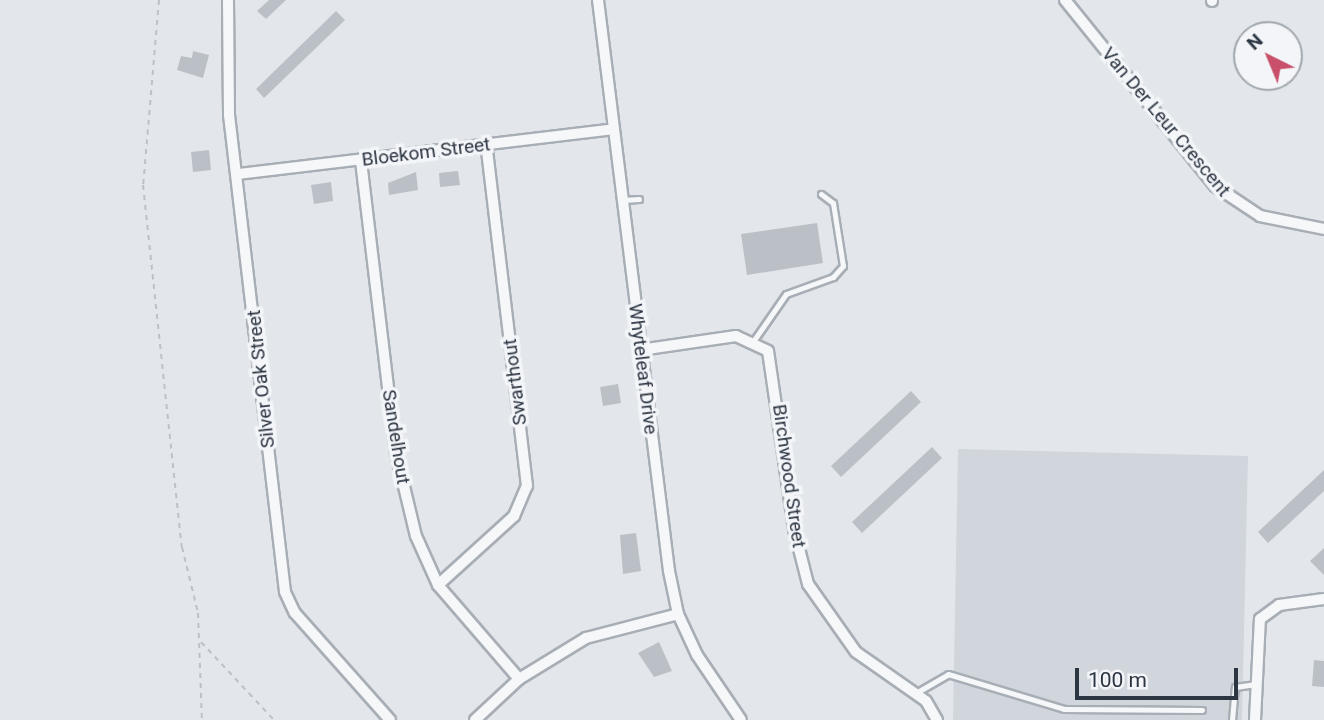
<!DOCTYPE html>
<html>
<head>
<meta charset="utf-8">
<style>
  body { margin:0 }
  #map { position:relative; width:1324px; height:720px; overflow:hidden; background:#e3e7eb; font-family:Roboto,sans-serif }
  div>[style] { position:absolute }
  .built>* { inset:0; background:#d1d6dd }
  .building>* { inset:0; background:#bbc0c7 }
  .path>* { height:2px; margin-top:-1px; transform-origin:0; background:repeating-linear-gradient(90deg,#bdc1c6 0 5px,transparent 0 10px) }
  .roads { filter:drop-shadow(2px 0 #a8aeb5) drop-shadow(-2px 0 #a8aeb5) drop-shadow(0 2px #a8aeb5) drop-shadow(0 -2px #a8aeb5) }
  .service>* { height:5px; margin:-2.5px; padding:0 2.5px; transform-origin:2.5px; border-radius:2.5px; background:#f6f7f9 }
  .minor>* { height:10px; margin:-5px; padding:0 5px; transform-origin:5px; border-radius:5px; background:#f6f7f9 }
  span { translate:-50% -50%; white-space:nowrap; text-align:center; line-height:1.15; -webkit-text-stroke:7px #f3f5f8; paint-order:stroke }
  .street-label { font-size:19px; color:#2c3542 }
  .north { position:absolute; left:1233px; top:21px; width:70px; height:70px; box-sizing:border-box; background:#f3f5f8; border:2px solid #a3a8af; border-radius:50%; rotate:317deg; font-size:19px; font-weight:700; line-height:28px; text-align:center; color:#2c3542 }
  .north::after { content:''; display:block; margin:auto; width:24px; height:32px; background:#c94f6a; clip-path:polygon(50% 0,100% 100%,50% 72%,0 100%) }
  .scale { position:absolute; left:1075px; top:668px; width:163px; height:32px; box-sizing:border-box; border:4px solid #2c3542; border-top:0; padding-left:9px; font-size:21px; line-height:24px; white-space:nowrap; color:#2c3542; -webkit-text-stroke:5px #f3f5f8; paint-order:stroke }
</style>
</head>
<body>
<div id="map">
  <div class="built">
    <div style="clip-path:polygon(958px 449px,1248px 456px,1242px 720px,953px 720px)"></div>
  </div>
  <div class="building">
    <div style="clip-path:polygon(269px 0,286px 0,266px 19px,257px 11px)"></div>
    <div style="clip-path:polygon(336px 11px,345px 20px,264px 98px,256px 89px)"></div>
    <div style="clip-path:polygon(193px 51px,209px 55px,203px 78px,177px 70px,181px 56px,192px 58px)"></div>
    <div style="clip-path:polygon(209px 150px,211px 170px,193px 172px,191px 152px)"></div>
    <div style="clip-path:polygon(458px 171px,460px 185px,440px 187px,439px 173px)"></div>
    <div style="clip-path:polygon(416px 172px,418px 190px,389px 195px,388px 183px)"></div>
    <div style="clip-path:polygon(331px 182px,333px 201px,314px 204px,311px 185px)"></div>
    <div style="clip-path:polygon(817px 223px,823px 263px,747px 275px,741px 234px)"></div>
    <div style="clip-path:polygon(618px 384px,621px 403px,603px 406px,600px 387px)"></div>
    <div style="clip-path:polygon(911px 391px,921px 402px,841px 477px,831px 466px)"></div>
    <div style="clip-path:polygon(932px 447px,942px 458px,862px 533px,852px 522px)"></div>
    <div style="clip-path:polygon(1324px 470px,1324px 491px,1268px 543px,1258px 532px)"></div>
    <div style="clip-path:polygon(636px 533px,641px 571px,623px 574px,620px 535px)"></div>
    <div style="clip-path:polygon(1324px 548px,1324px 575px,1310px 561px)"></div>
    <div style="clip-path:polygon(659px 642px,672px 671px,654px 677px,638px 653px)"></div>
    <div style="clip-path:polygon(1314px 660px,1324px 661px,1324px 687px,1312px 686px)"></div>
  </div>
  <div class="path">
    <div style="left:159px;top:0;width:186px;rotate:94.9deg"></div>
    <div style="left:143px;top:185px;width:364px;rotate:83.9deg"></div>
    <div style="left:182px;top:547px;width:68px;rotate:76.4deg"></div>
    <div style="left:198px;top:613px;width:107px;rotate:87.9deg"></div>
    <div style="left:201px;top:642px;width:107px;rotate:46.9deg"></div>
  </div>
  <div class="roads">
    <div class="service">
      <div style="left:622px;top:200px;width:17px;rotate:-3deg"></div>
      <div style="left:754px;top:340px;width:56px;rotate:-55.2deg"></div>
      <div style="left:786px;top:294px;width:50px;rotate:-19.9deg"></div>
      <div style="left:833px;top:277px;width:15px;rotate:-48deg"></div>
      <div style="left:843px;top:266px;width:64px;rotate:-99deg"></div>
      <div style="left:833px;top:203px;width:15px;rotate:-143deg"></div>
      <div style="left:914px;top:694px;width:39px;rotate:-30deg"></div>
      <div style="left:948px;top:674px;width:121px;rotate:16.8deg"></div>
      <div style="left:1064px;top:709px;width:138px;rotate:0.4deg"></div>
      <div style="left:1232px;top:720px;width:33px;rotate:-85deg"></div>
      <div style="left:1235px;top:687px;width:21px;rotate:-8deg"></div>
    </div>
    <div class="minor">
      <div style="left:228px;top:0;width:115px;rotate:89.5deg"></div>
      <div style="left:229px;top:115px;width:480px;rotate:83.3deg"></div>
      <div style="left:285px;top:592px;width:23px;rotate:65deg"></div>
      <div style="left:295px;top:613px;width:143px;rotate:48.4deg"></div>
      <div style="left:598px;top:0;width:575px;rotate:82.91deg"></div>
      <div style="left:669px;top:571px;width:44px;rotate:78.2deg"></div>
      <div style="left:678px;top:614px;width:45px;rotate:65.1deg"></div>
      <div style="left:697px;top:655px;width:78px;rotate:55.9deg"></div>
      <div style="left:1065px;top:0;width:239px;rotate:51.1deg"></div>
      <div style="left:1215px;top:186px;width:54px;rotate:33.7deg"></div>
      <div style="left:1260px;top:216px;width:65px;rotate:11.5deg"></div>
      <div style="left:1212px;top:0;width:1px;rotate:90deg"></div>
      <div style="left:361px;top:161px;width:294px;rotate:83.2deg"></div>
      <div style="left:396px;top:453px;width:85px;rotate:76.5deg"></div>
      <div style="left:416px;top:536px;width:54px;rotate:65.8deg"></div>
      <div style="left:438px;top:585px;width:124px;rotate:49.2deg"></div>
      <div style="left:238px;top:174px;width:378px;rotate:-6.8deg"></div>
      <div style="left:640px;top:350px;width:97px;rotate:-8.3deg"></div>
      <div style="left:736px;top:336px;width:35px;rotate:25deg"></div>
      <div style="left:768px;top:351px;width:180px;rotate:81.7deg"></div>
      <div style="left:794px;top:529px;width:57px;rotate:75.7deg"></div>
      <div style="left:808px;top:584px;width:83px;rotate:54.8deg"></div>
      <div style="left:856px;top:652px;width:85px;rotate:35deg"></div>
      <div style="left:926px;top:701px;width:22px;rotate:60deg"></div>
      <div style="left:438px;top:585px;width:103px;rotate:-42.2deg"></div>
      <div style="left:514px;top:516px;width:33px;rotate:-67deg"></div>
      <div style="left:527px;top:486px;width:344px;rotate:-96.8deg"></div>
      <div style="left:475px;top:720px;width:60px;rotate:-43deg"></div>
      <div style="left:519px;top:679px;width:79px;rotate:-31.5deg"></div>
      <div style="left:586px;top:638px;width:95px;rotate:-14.6deg"></div>
      <div style="left:1255px;top:720px;width:101px;rotate:-87.2deg"></div>
      <div style="left:1260px;top:619px;width:24px;rotate:-36deg"></div>
      <div style="left:1279px;top:605px;width:45px;rotate:-7.6deg"></div>
    </div>
  </div>
  <div class="street-label">
    <span style="left:1166px;top:122px;rotate:50deg">Van Der Leur Crescent</span>
    <span style="left:426px;top:152px;rotate:-7deg">Bloekom Street</span>
    <span style="left:643px;top:369px;rotate:83deg">Whyteleaf Drive</span>
    <span style="left:261px;top:379px;rotate:-96deg">Silver Oak Street</span>
    <span style="left:515px;top:382px;rotate:-97deg">Swarthout</span>
    <span style="left:396px;top:437px;rotate:81deg">Sandelhout</span>
    <span style="left:789px;top:476px;rotate:82deg">Birchwood Street</span>
  </div>
  <div class="north">N</div>
  <div class="scale">100 m</div>
</div>
</body>
</html>
